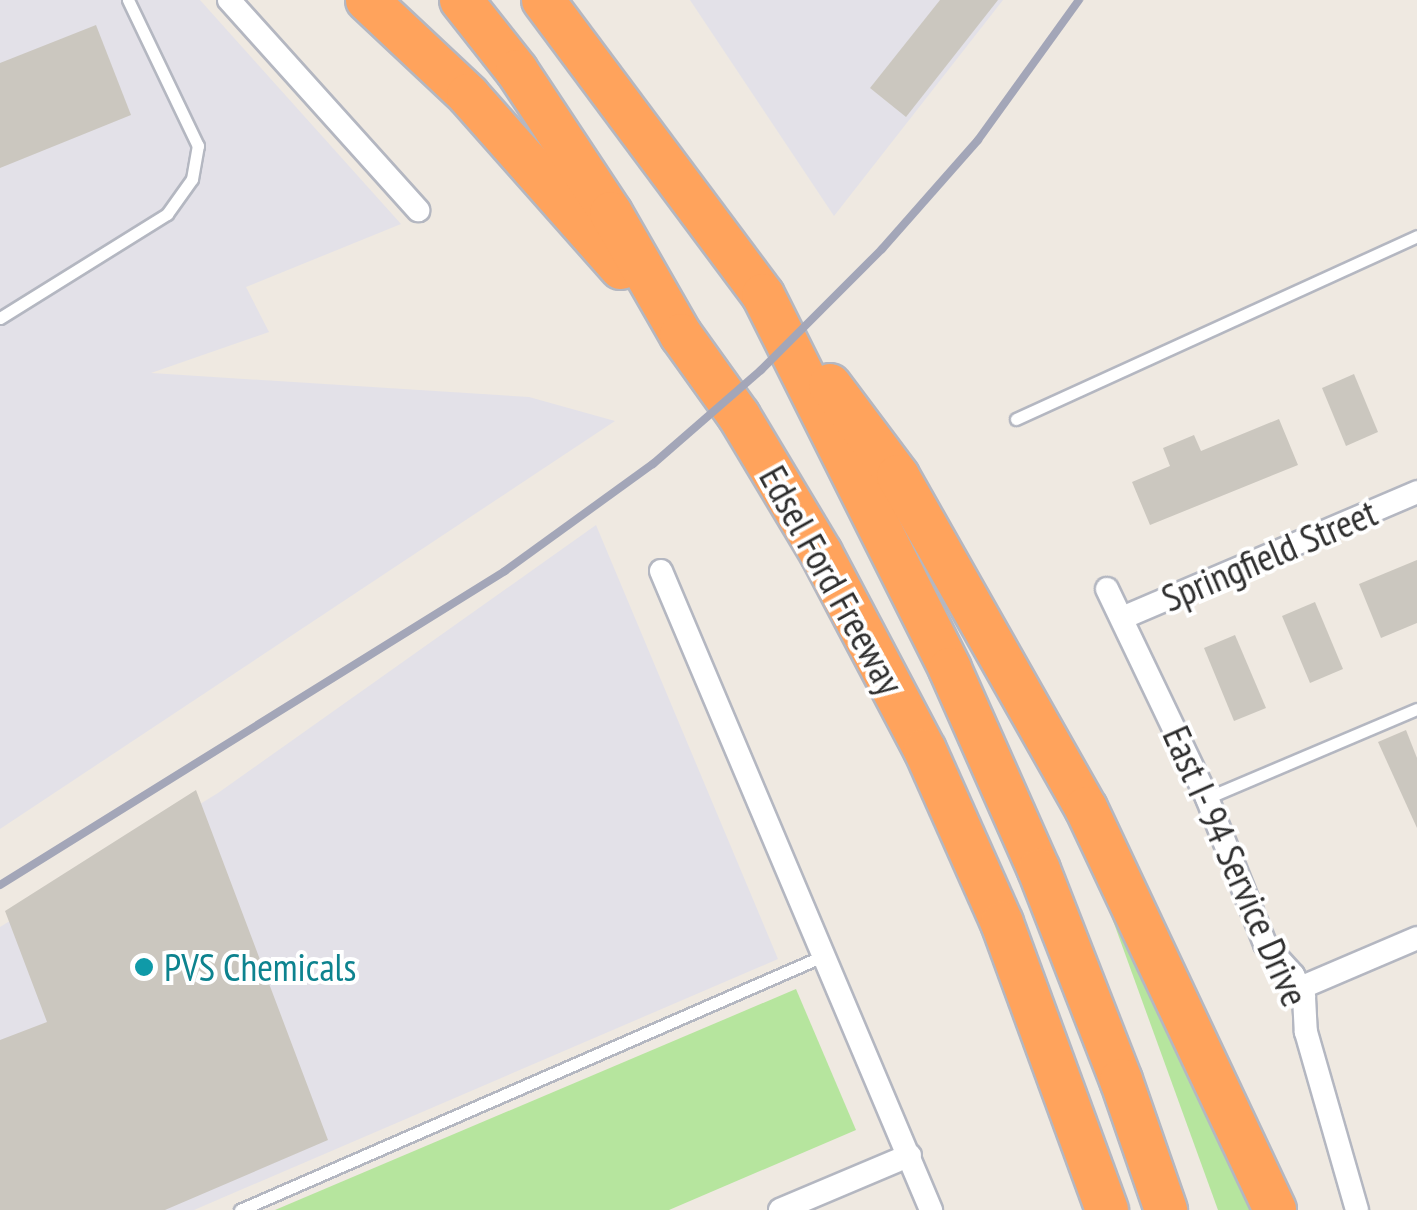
<!DOCTYPE html>
<html>
<head>
<meta charset="utf-8">
<style>
  body { margin:0 }
  #map { position:relative; width:1417px; height:1210px; overflow:hidden; background:#efe9e1; font-family:"PT Sans Narrow",sans-serif }
  div>[style] { position:absolute }
  .industrial>* { inset:0; background:#e3e1e8 }
  .green>* { inset:0; background:#b6e59e }
  .building>* { inset:0; background:#cbc7bf }
  .roads { filter:drop-shadow(2px 0 #b4b7c1) drop-shadow(-2px 0 #b4b7c1) drop-shadow(0 2px #b4b7c1) drop-shadow(0 -2px #b4b7c1) }
  .service>* { height:11px; margin:-5.5px; padding:0 5.5px; transform-origin:5.5px; border-radius:5.5px; background:#fff }
  .minor>* { height:22px; margin:-11px; padding:0 11px; transform-origin:11px; border-radius:11px; background:#fff }
  .motorway>* { height:42px; margin:-21px; padding:0 21px; transform-origin:21px; border-radius:21px; background:#ffa35c }
  .rail>* { height:8px; margin:-4px; padding:0 4px; transform-origin:4px; border-radius:4px; background:#a3a6b8 }
  .dots>* { width:28px; height:28px; translate:-50% -50%; box-sizing:border-box; border:5px solid #fff; border-radius:50% }
  span { translate:-50% -50%; white-space:nowrap; text-align:center; line-height:1.15; -webkit-text-stroke:8px #fff; paint-order:stroke }
  .street-label { font-size:38px; color:#2e2e2e }
  .culture-label { font-size:38px; color:#0d838f }
  .left { translate:0 -50%; text-align:left }
</style>
</head>
<body>
<div id="map">
  <div class="industrial">
    <div style="clip-path:polygon(0 0,200px 0,401px 224px,246px 287px,269px 332px,151px 373px,529px 397px,615px 421px,0 829px)"></div>
    <div style="clip-path:polygon(690px 0,1003px 0,834px 216px)"></div>
    <div style="clip-path:polygon(596px 525px,778px 959px,194px 1210px,0 1210px,0 927px,218px 793px)"></div>
  </div>
  <div class="green">
    <div style="clip-path:polygon(1099px 882px,1267px 1210px,1218px 1210px)"></div>
    <div style="clip-path:polygon(796px 989px,856px 1130px,669px 1210px,275px 1210px)"></div>
  </div>
  <div class="building">
    <div style="clip-path:polygon(940px 0,998px 0,906px 117px,870px 88px)"></div>
    <div style="clip-path:polygon(96px 25px,131px 115px,0 168px,0 63px)"></div>
    <div style="clip-path:polygon(1354px 374px,1378px 432px,1346px 446px,1322px 388px)"></div>
    <div style="clip-path:polygon(1279px 419px,1298px 465px,1150px 525px,1132px 482px,1170px 466px,1163px 448px,1194px 435px,1201px 451px)"></div>
    <div style="clip-path:polygon(1417px 560px,1417px 623px,1381px 638px,1359px 584px)"></div>
    <div style="clip-path:polygon(1315px 602px,1343px 669px,1310px 683px,1282px 616px)"></div>
    <div style="clip-path:polygon(1235px 635px,1266px 708px,1234px 721px,1204px 648px)"></div>
    <div style="clip-path:polygon(1406px 730px,1417px 758px,1417px 828px,1378px 742px)"></div>
    <div style="clip-path:polygon(196px 790px,328px 1140px,165px 1210px,0 1210px,0 1040px,47px 1022px,5px 911px)"></div>
  </div>
  <div class="roads">
    <div class="service">
      <div style="left:0;top:318px;width:197px;rotate:-31.9deg"></div>
      <div style="left:167px;top:214px;width:43px;rotate:-54.5deg"></div>
      <div style="left:192px;top:179px;width:34px;rotate:-80deg"></div>
      <div style="left:198px;top:146px;width:162px;rotate:-115.6deg"></div>
      <div style="left:1016px;top:419px;width:441px;rotate:-24.5deg"></div>
      <div style="left:1207px;top:798px;width:228px;rotate:-23deg"></div>
      <div style="left:240px;top:1210px;width:636px;rotate:-23.54deg"></div>
    </div>
    <div class="minor">
      <div style="left:229px;top:0;width:283px;rotate:48deg"></div>
      <div style="left:661px;top:571px;width:694px;rotate:67.09deg"></div>
      <div style="left:1107px;top:589px;width:232px;rotate:64.4deg"></div>
      <div style="left:1207px;top:798px;width:157px;rotate:68.3deg"></div>
      <div style="left:1265px;top:944px;width:42px;rotate:47.9deg"></div>
      <div style="left:1293px;top:975px;width:25px;rotate:63deg"></div>
      <div style="left:1304px;top:997px;width:35px;rotate:87deg"></div>
      <div style="left:1306px;top:1032px;width:185px;rotate:74deg"></div>
      <div style="left:1122px;top:618px;width:321px;rotate:-23.1deg"></div>
      <div style="left:1300px;top:988px;width:127px;rotate:-23.1deg"></div>
      <div style="left:780px;top:1210px;width:141px;rotate:-22.9deg"></div>
    </div>
    <div class="motorway">
      <div style="left:367px;top:0;width:139px;rotate:43.2deg"></div>
      <div style="left:468px;top:95px;width:231px;rotate:48.5deg"></div>
      <div style="left:461px;top:0;width:90px;rotate:51.7deg"></div>
      <div style="left:517px;top:71px;width:170px;rotate:56.5deg"></div>
      <div style="left:611px;top:213px;width:141px;rotate:60.2deg"></div>
      <div style="left:681px;top:335px;width:100px;rotate:54.4deg"></div>
      <div style="left:739px;top:416px;width:160px;rotate:59.1deg"></div>
      <div style="left:821px;top:553px;width:223px;rotate:62.2deg"></div>
      <div style="left:925px;top:750px;width:189px;rotate:66deg"></div>
      <div style="left:1002px;top:923px;width:306px;rotate:69.9deg"></div>
      <div style="left:543px;top:0;width:368px;rotate:53.3deg"></div>
      <div style="left:763px;top:295px;width:418px;rotate:63.4deg"></div>
      <div style="left:950px;top:669px;width:220px;rotate:66.1deg"></div>
      <div style="left:1039px;top:870px;width:225px;rotate:68.7deg"></div>
      <div style="left:1121px;top:1080px;width:138px;rotate:70.9deg"></div>
      <div style="left:830px;top:385px;width:114px;rotate:53.2deg"></div>
      <div style="left:898px;top:476px;width:382px;rotate:60.5deg"></div>
      <div style="left:1086px;top:808px;width:444px;rotate:64.8deg"></div>
    </div>
  </div>
  <div class="rail">
    <div style="left:0;top:885px;width:595px;rotate:-31.87deg"></div>
    <div style="left:505px;top:571px;width:183px;rotate:-35.9deg"></div>
    <div style="left:653px;top:464px;width:143px;rotate:-41deg"></div>
    <div style="left:761px;top:370px;width:171px;rotate:-45deg"></div>
    <div style="left:882px;top:249px;width:145px;rotate:-48.6deg"></div>
    <div style="left:978px;top:140px;width:173px;rotate:-54.2deg"></div>
  </div>
  <div class="dots">
    <div style="left:144px;top:967px;background:#0f9aa8"></div>
  </div>
  <div class="street-label">
    <span style="left:1269px;top:555px;rotate:-23deg">Springfield Street</span>
    <span style="left:832px;top:580px;rotate:61deg">Edsel Ford Freeway</span>
    <span style="left:1236px;top:866px;rotate:66deg">East I- 94 Service Drive</span>
  </div>
  <div class="culture-label">
    <span class="left" style="left:164px;top:967px">PVS Chemicals</span>
  </div>
</div>
</body>
</html>
